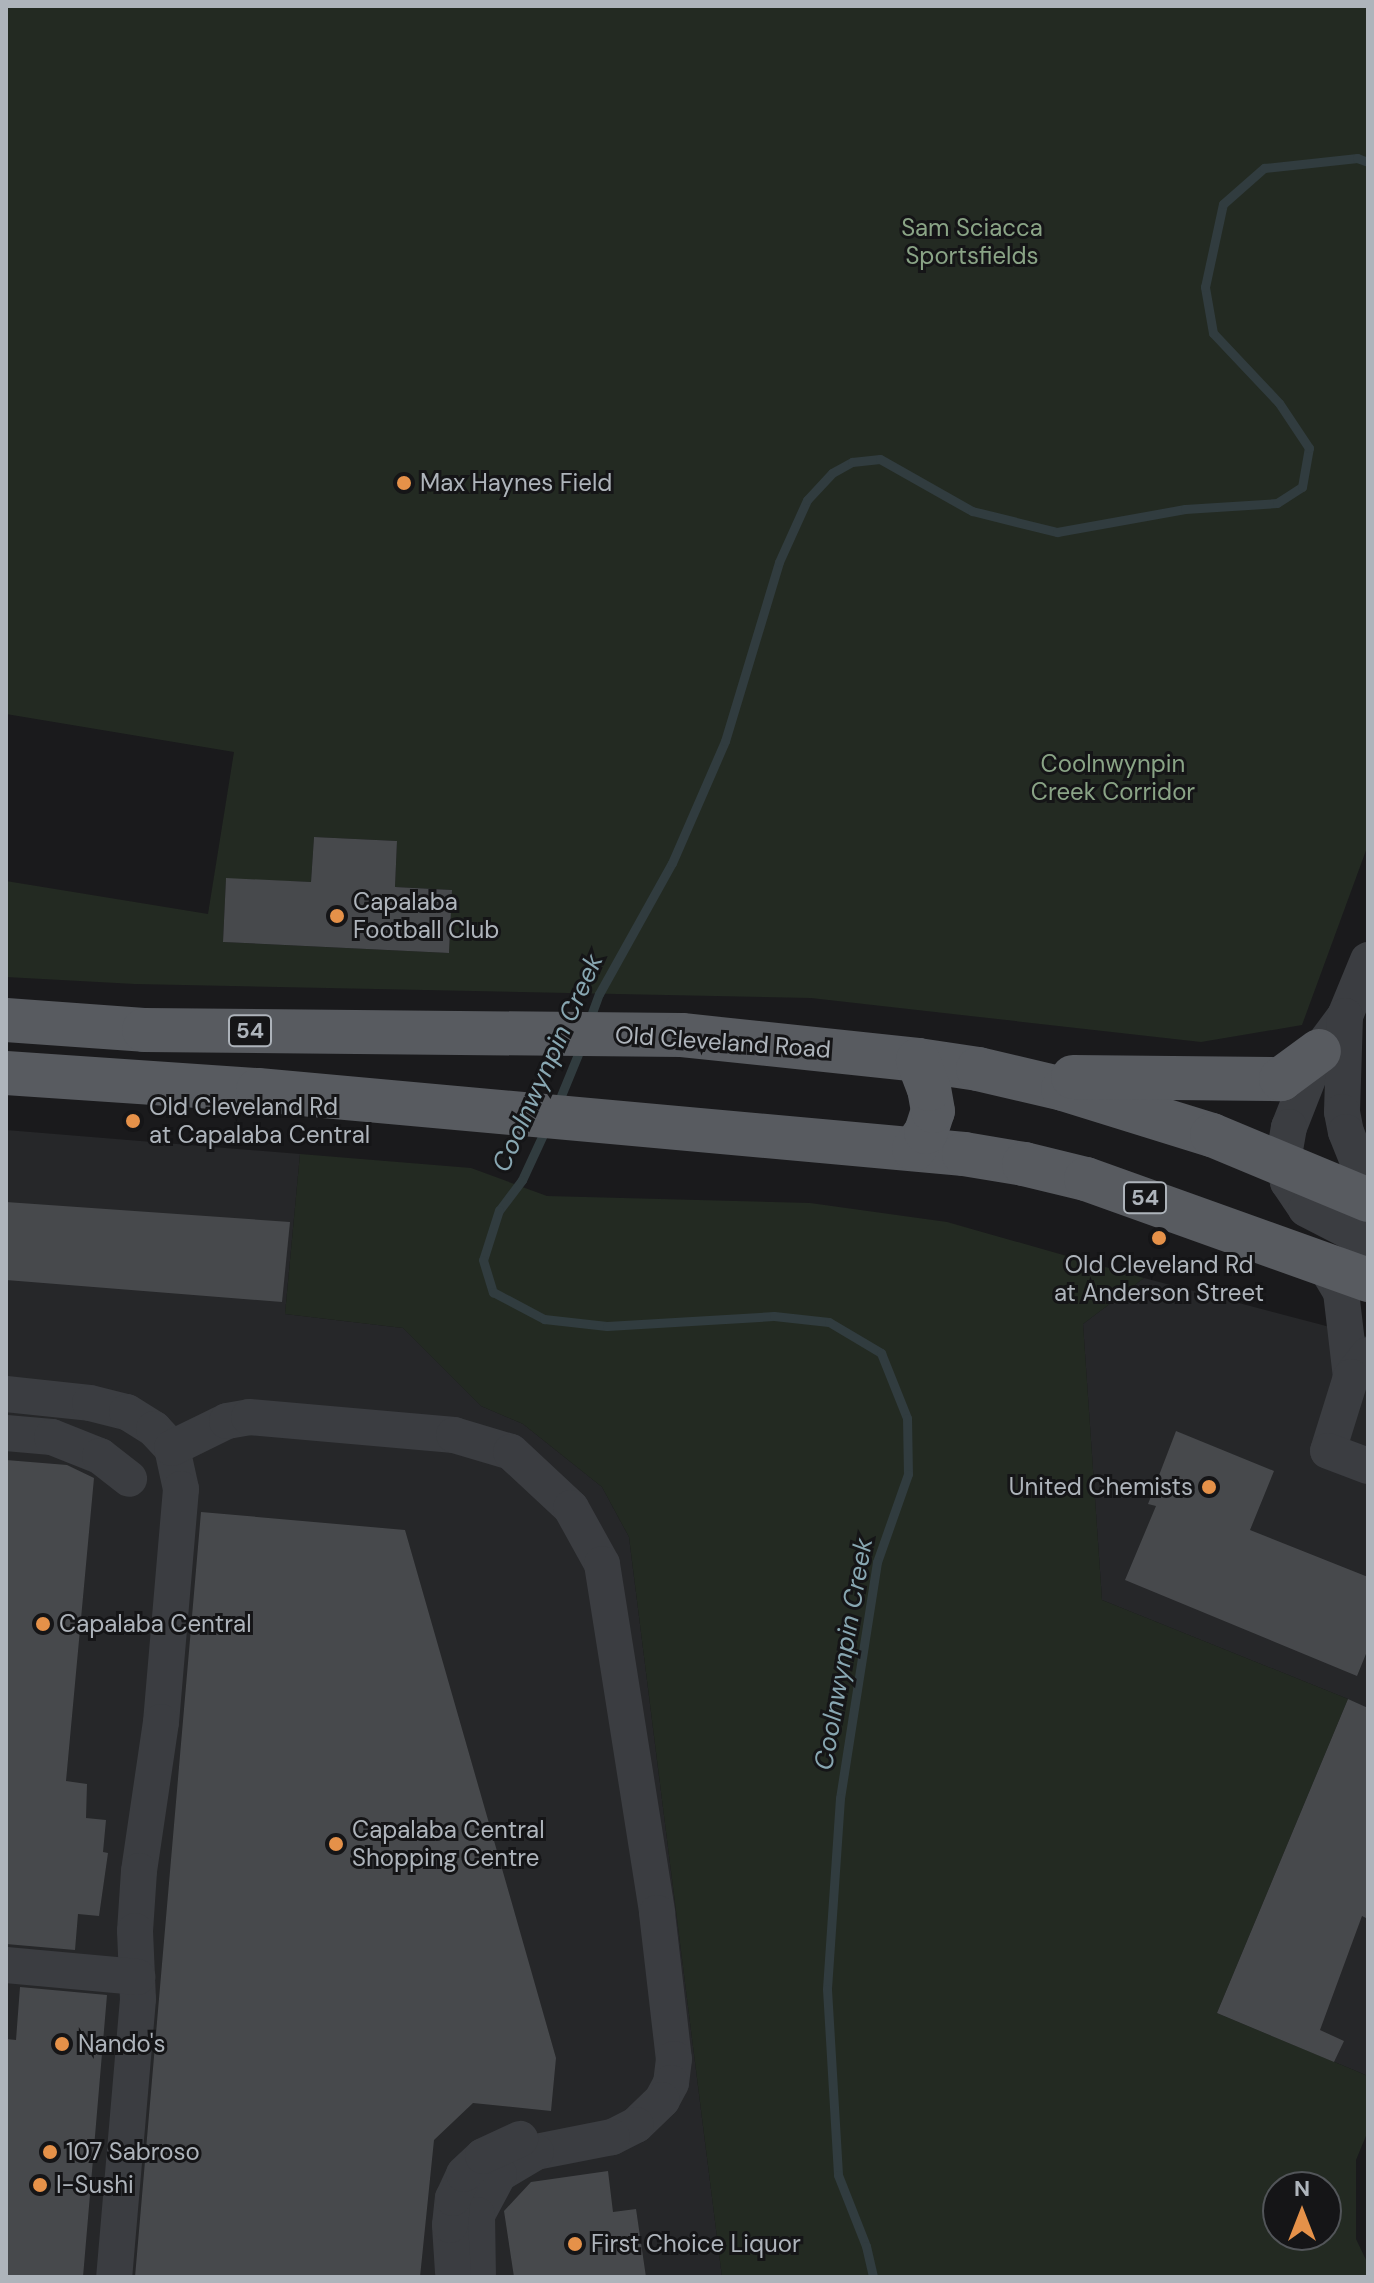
<!DOCTYPE html>
<html>
<head>
<meta charset="utf-8">
<style>
  body { margin:0 }
  #map { position:relative; width:1374px; height:2283px; overflow:hidden; background:#1a1a1c; font-family:"DM Sans",sans-serif }
  div>[style] { position:absolute }
  .built>* { inset:0; background:#262729 }
  .green>* { inset:0; background:#232a22 }
  .stream>* { height:9px; margin:-4.5px; padding:0 4.5px; transform-origin:4.5px; border-radius:4.5px; background:#313c3f }
  .building>* { inset:0; background:#47494c }
  .minor>* { height:36px; margin:-18px; padding:0 18px; transform-origin:18px; border-radius:18px; background:#3b3d41 }
  .major>* { height:44px; margin:-22px; padding:0 22px; transform-origin:22px; border-radius:22px; background:#585b60 }
  .dots>* { width:22px; height:22px; translate:-50% -50%; box-sizing:border-box; border:4px solid #151517; border-radius:50% }
  span { translate:-50% -50%; white-space:nowrap; text-align:center; line-height:1.15; -webkit-text-stroke:6px #151517; paint-order:stroke }
  .shield-label span { padding:2px 6px; background:#151517; border:2px solid; border-radius:6px; -webkit-text-stroke-width:0 }
  .shield-label { font-size:22px; color:#aeb4bb; font-weight:700 }
  .park-label { font-size:24px; color:#8aa486 }
  .poi-label { font-size:24px; color:#aeb4bb }
  .left { translate:0 -50%; text-align:left }
  .right { translate:-100% -50%; text-align:right }
  .street-label { font-size:24px; color:#aeb4bb }
  .water-label { font-size:26px; color:#88a7b2; font-style:italic }
  .frame { position:absolute; inset:0; border:8px solid #aeb4bb; pointer-events:none }
  .north { position:absolute; left:1262px; top:2171px; width:80px; height:80px; box-sizing:border-box; background:#151517; border:2px solid #525559; border-radius:50%; rotate:0deg; font-size:22px; font-weight:700; line-height:32px; text-align:center; color:#aeb4bb }
  .north::after { content:''; display:block; margin:auto; width:28px; height:36px; background:#e59149; clip-path:polygon(50% 0,100% 100%,50% 72%,0 100%) }
</style>
</head>
<body>
<div id="map">
  <div class="built">
    <div style="clip-path:polygon(6px 1130px,300px 1154px,285px 1314px,403px 1328px,481px 1406px,523px 1424px,602px 1487px,629px 1537px,722px 2277px,6px 2277px)"></div>
    <div style="clip-path:polygon(1144px 1278px,1368px 1337px,1368px 2076px,1217px 2013px,1348px 1699px,1102px 1600px,1083px 1324px)"></div>
  </div>
  <div class="green">
    <div style="clip-path:polygon(evenodd,6px 6px,1368px 6px,1368px 845px,1302px 1025px,1201px 1042px,811px 998px,135px 984px,6px 977px,6px 881px,208px 914px,234px 752px,6px 714px,6px 6px,314px 837px,397px 841px,395px 887px,452px 890px,449px 953px,223px 942px,226px 879px,311px 882px,314px 837px)"></div>
    <div style="clip-path:polygon(evenodd,300px 1154px,471px 1168px,547px 1196px,810px 1203px,947px 1222px,1144px 1278px,1083px 1324px,1102px 1600px,1348px 1699px,1217px 2013px,1368px 2076px,1368px 2131px,1356px 2160px,1356px 2239px,1368px 2264px,1368px 2277px,722px 2277px,629px 1537px,602px 1487px,523px 1424px,481px 1406px,403px 1328px,285px 1314px,300px 1154px,1278px 2187px,1326px 2187px,1326px 2235px,1278px 2235px,1278px 2187px)"></div>
  </div>
  <div class="stream">
    <div style="left:589px;top:1021px;width:29px;rotate:-70deg"></div>
    <div style="left:599px;top:994px;width:150px;rotate:-60.9deg"></div>
    <div style="left:672px;top:863px;width:133px;rotate:-66.5deg"></div>
    <div style="left:725px;top:741px;width:187px;rotate:-73.2deg"></div>
    <div style="left:779px;top:562px;width:68px;rotate:-65.7deg"></div>
    <div style="left:807px;top:500px;width:37px;rotate:-47deg"></div>
    <div style="left:832px;top:473px;width:23px;rotate:-29deg"></div>
    <div style="left:852px;top:462px;width:28px;rotate:-6deg"></div>
    <div style="left:880px;top:459px;width:106px;rotate:29.5deg"></div>
    <div style="left:972px;top:511px;width:88px;rotate:13.9deg"></div>
    <div style="left:1057px;top:532px;width:130px;rotate:-10.2deg"></div>
    <div style="left:1185px;top:509px;width:92px;rotate:-3.7deg"></div>
    <div style="left:1277px;top:503px;width:30px;rotate:-33deg"></div>
    <div style="left:1302px;top:487px;width:40px;rotate:-80deg"></div>
    <div style="left:1309px;top:448px;width:54px;rotate:-123.7deg"></div>
    <div style="left:1279px;top:403px;width:96px;rotate:-133.3deg"></div>
    <div style="left:1213px;top:333px;width:47px;rotate:-99.9deg"></div>
    <div style="left:1205px;top:287px;width:85px;rotate:-77.8deg"></div>
    <div style="left:1223px;top:204px;width:55px;rotate:-41.3deg"></div>
    <div style="left:1264px;top:168px;width:94px;rotate:-6.1deg"></div>
    <div style="left:1357px;top:158px;width:12px;rotate:20deg"></div>
    <div style="left:558px;top:1103px;width:61px;rotate:-67.7deg"></div>
    <div style="left:546px;top:1128px;width:57px;rotate:114.8deg"></div>
    <div style="left:522px;top:1180px;width:38px;rotate:127deg"></div>
    <div style="left:499px;top:1210px;width:52px;rotate:107.7deg"></div>
    <div style="left:483px;top:1260px;width:34px;rotate:73deg"></div>
    <div style="left:493px;top:1292px;width:58px;rotate:27.9deg"></div>
    <div style="left:544px;top:1319px;width:63px;rotate:6.3deg"></div>
    <div style="left:607px;top:1326px;width:167px;rotate:-3.4deg"></div>
    <div style="left:774px;top:1316px;width:55px;rotate:6.2deg"></div>
    <div style="left:829px;top:1322px;width:61px;rotate:30.8deg"></div>
    <div style="left:881px;top:1353px;width:70px;rotate:68.2deg"></div>
    <div style="left:907px;top:1418px;width:56px;rotate:89deg"></div>
    <div style="left:908px;top:1474px;width:93px;rotate:109.4deg"></div>
    <div style="left:877px;top:1562px;width:239px;rotate:98.9deg"></div>
    <div style="left:840px;top:1798px;width:191px;rotate:93.9deg"></div>
    <div style="left:827px;top:1989px;width:186px;rotate:86.6deg"></div>
    <div style="left:838px;top:2175px;width:76px;rotate:68.5deg"></div>
    <div style="left:866px;top:2246px;width:32px;rotate:77deg"></div>
  </div>
  <div class="building">
    <div style="clip-path:polygon(314px 837px,397px 841px,395px 887px,452px 890px,449px 953px,223px 942px,226px 878px,311px 882px)"></div>
    <div style="clip-path:polygon(6px 1202px,290px 1222px,282px 1302px,6px 1280px)"></div>
    <div style="clip-path:polygon(1176px 1431px,1274px 1471px,1250px 1530px,1368px 1577px,1368px 1649px,1357px 1676px,1125px 1580px,1156px 1506px,1148px 1504px)"></div>
    <div style="clip-path:polygon(6px 1460px,67px 1465px,94px 1478px,66px 1781px,87px 1784px,86px 1818px,106px 1820px,103px 1852px,108px 1853px,99px 1916px,78px 1914px,75px 1950px,6px 1944px)"></div>
    <div style="clip-path:polygon(201px 1512px,405px 1530px,513px 1907px,556px 2058px,551px 2111px,473px 2103px,434px 2140px,420px 2277px,135px 2277px)"></div>
    <div style="clip-path:polygon(1348px 1699px,1368px 1708px,1368px 1919px,1362px 1916px,1320px 2030px,1344px 2041px,1334px 2062px,1217px 2013px)"></div>
    <div style="clip-path:polygon(20px 1987px,107px 1995px,83px 2277px,6px 2277px,6px 2039px,16px 2040px)"></div>
    <div style="clip-path:polygon(608px 2171px,613px 2212px,636px 2209px,646px 2277px,514px 2277px,504px 2211px,531px 2182px)"></div>
  </div>
  <div class="minor">
    <div style="left:1368px;top:960px;width:61px;rotate:112.3deg"></div>
    <div style="left:1345px;top:1016px;width:44px;rotate:126.6deg"></div>
    <div style="left:1319px;top:1051px;width:82px;rotate:111.5deg"></div>
    <div style="left:1289px;top:1127px;width:36px;rotate:100deg"></div>
    <div style="left:1283px;top:1162px;width:21px;rotate:76deg"></div>
    <div style="left:1288px;top:1182px;width:32px;rotate:56deg"></div>
    <div style="left:1306px;top:1209px;width:70px;rotate:27.3deg"></div>
    <div style="left:1345px;top:1016px;width:96px;rotate:91.8deg"></div>
    <div style="left:1342px;top:1112px;width:20px;rotate:79deg"></div>
    <div style="left:1346px;top:1132px;width:59px;rotate:68.2deg"></div>
    <div style="left:1324px;top:1264px;width:33px;rotate:59deg"></div>
    <div style="left:1341px;top:1292px;width:86px;rotate:83.3deg"></div>
    <div style="left:1368px;top:1355px;width:28px;rotate:128deg"></div>
    <div style="left:1351px;top:1377px;width:77px;rotate:107.3deg"></div>
    <div style="left:1328px;top:1451px;width:43px;rotate:20.6deg"></div>
    <div style="left:6px;top:1394px;width:84px;rotate:6.1deg"></div>
    <div style="left:90px;top:1403px;width:38px;rotate:14deg"></div>
    <div style="left:127px;top:1412px;width:32px;rotate:32deg"></div>
    <div style="left:154px;top:1429px;width:26px;rotate:47deg"></div>
    <div style="left:172px;top:1448px;width:42px;rotate:77.6deg"></div>
    <div style="left:181px;top:1489px;width:234px;rotate:94.9deg"></div>
    <div style="left:161px;top:1722px;width:151px;rotate:98.4deg"></div>
    <div style="left:139px;top:1871px;width:60px;rotate:93.8deg"></div>
    <div style="left:135px;top:1931px;width:68px;rotate:87.5deg"></div>
    <div style="left:138px;top:1999px;width:279px;rotate:94.9deg"></div>
    <div style="left:6px;top:1433px;width:46px;rotate:5deg"></div>
    <div style="left:52px;top:1437px;width:52px;rotate:21.6deg"></div>
    <div style="left:100px;top:1456px;width:37px;rotate:38deg"></div>
    <div style="left:172px;top:1448px;width:61px;rotate:-26.1deg"></div>
    <div style="left:227px;top:1421px;width:22px;rotate:-10deg"></div>
    <div style="left:249px;top:1417px;width:206px;rotate:5deg"></div>
    <div style="left:454px;top:1435px;width:59px;rotate:16.6deg"></div>
    <div style="left:511px;top:1452px;width:82px;rotate:43deg"></div>
    <div style="left:571px;top:1508px;width:64px;rotate:61deg"></div>
    <div style="left:602px;top:1564px;width:353px;rotate:81deg"></div>
    <div style="left:657px;top:1913px;width:147px;rotate:83.4deg"></div>
    <div style="left:674px;top:2059px;width:24px;rotate:97deg"></div>
    <div style="left:671px;top:2083px;width:19px;rotate:118deg"></div>
    <div style="left:662px;top:2100px;width:36px;rotate:136deg"></div>
    <div style="left:636px;top:2125px;width:27px;rotate:153deg"></div>
    <div style="left:612px;top:2137px;width:77px;rotate:168.8deg"></div>
    <div style="left:536px;top:2152px;width:43px;rotate:149.3deg"></div>
    <div style="left:499px;top:2174px;width:47px;rotate:118.2deg"></div>
    <div style="left:477px;top:2215px;width:62px;rotate:89.1deg"></div>
    <div style="left:6px;top:1965px;width:132px;rotate:5.2deg"></div>
    <div style="left:453px;top:2272px;width:47px;rotate:-93.7deg"></div>
    <div style="left:450px;top:2225px;width:27px;rotate:-84deg"></div>
    <div style="left:453px;top:2198px;width:26px;rotate:-65deg"></div>
    <div style="left:464px;top:2174px;width:26px;rotate:-43deg"></div>
    <div style="left:483px;top:2156px;width:41px;rotate:-24.7deg"></div>
  </div>
  <div class="major">
    <div style="left:6px;top:1020px;width:138px;rotate:4.1deg"></div>
    <div style="left:144px;top:1030px;width:538px;rotate:0.53deg"></div>
    <div style="left:682px;top:1035px;width:237px;rotate:6deg"></div>
    <div style="left:918px;top:1060px;width:61px;rotate:8.5deg"></div>
    <div style="left:978px;top:1069px;width:87px;rotate:13.2deg"></div>
    <div style="left:1063px;top:1089px;width:156px;rotate:17.2deg"></div>
    <div style="left:1212px;top:1135px;width:169px;rotate:22.6deg"></div>
    <div style="left:6px;top:1073px;width:253px;rotate:3.9deg"></div>
    <div style="left:258px;top:1090px;width:709px;rotate:5.18deg"></div>
    <div style="left:964px;top:1154px;width:61px;rotate:9.5deg"></div>
    <div style="left:1024px;top:1164px;width:64px;rotate:13.6deg"></div>
    <div style="left:1086px;top:1179px;width:300px;rotate:19.7deg"></div>
    <div style="left:1073px;top:1077px;width:208px;rotate:0.6deg"></div>
    <div style="left:1281px;top:1079px;width:47px;rotate:-36.4deg"></div>
    <div style="left:914px;top:1149px;width:21px;rotate:-55deg"></div>
    <div style="left:926px;top:1132px;width:22px;rotate:-72deg"></div>
    <div style="left:933px;top:1111px;width:22px;rotate:-100deg"></div>
    <div style="left:929px;top:1089px;width:31px;rotate:-111deg"></div>
  </div>
  <div class="dots">
    <div style="left:404px;top:483px;background:#e59149"></div>
    <div style="left:337px;top:916px;background:#e59149"></div>
    <div style="left:133px;top:1121px;background:#e59149"></div>
    <div style="left:1159px;top:1238px;background:#e59149"></div>
    <div style="left:1209px;top:1487px;background:#e59149"></div>
    <div style="left:43px;top:1624px;background:#e59149"></div>
    <div style="left:336px;top:1844px;background:#e59149"></div>
    <div style="left:62px;top:2044px;background:#e59149"></div>
    <div style="left:50px;top:2152px;background:#e59149"></div>
    <div style="left:40px;top:2185px;background:#e59149"></div>
    <div style="left:575px;top:2244px;background:#e59149"></div>
  </div>
  <div class="shield-label">
    <span style="left:250px;top:1031px">54</span>
    <span style="left:1145px;top:1198px">54</span>
  </div>
  <div class="park-label">
    <span style="left:972px;top:242px">Sam Sciacca<br>Sportsfields</span>
    <span style="left:1113px;top:778px">Coolnwynpin<br>Creek Corridor</span>
  </div>
  <div class="poi-label">
    <span class="left" style="left:420px;top:483px">Max Haynes Field</span>
    <span class="left" style="left:353px;top:916px">Capalaba<br>Football Club</span>
    <span class="left" style="left:149px;top:1121px">Old Cleveland Rd<br>at Capalaba Central</span>
    <span style="left:1159px;top:1279px">Old Cleveland Rd<br>at Anderson Street</span>
    <span class="right" style="left:1193px;top:1487px">United Chemists</span>
    <span class="left" style="left:59px;top:1624px">Capalaba Central</span>
    <span class="left" style="left:352px;top:1844px">Capalaba Central<br>Shopping Centre</span>
    <span class="left" style="left:78px;top:2044px">Nando's</span>
    <span class="left" style="left:66px;top:2152px">107 Sabroso</span>
    <span class="left" style="left:56px;top:2185px">I-Sushi</span>
    <span class="left" style="left:591px;top:2244px">First Choice Liquor</span>
  </div>
  <div class="street-label">
    <span style="left:723px;top:1042px;rotate:4deg">Old Cleveland Road</span>
  </div>
  <div class="water-label">
    <span style="left:548px;top:1063px;rotate:-66deg">Coolnwynpin Creek</span>
    <span style="left:844px;top:1654px;rotate:-80deg">Coolnwynpin Creek</span>
  </div>
  <div class="frame"></div>
  <div class="north">N</div>
</div>
</body>
</html>
